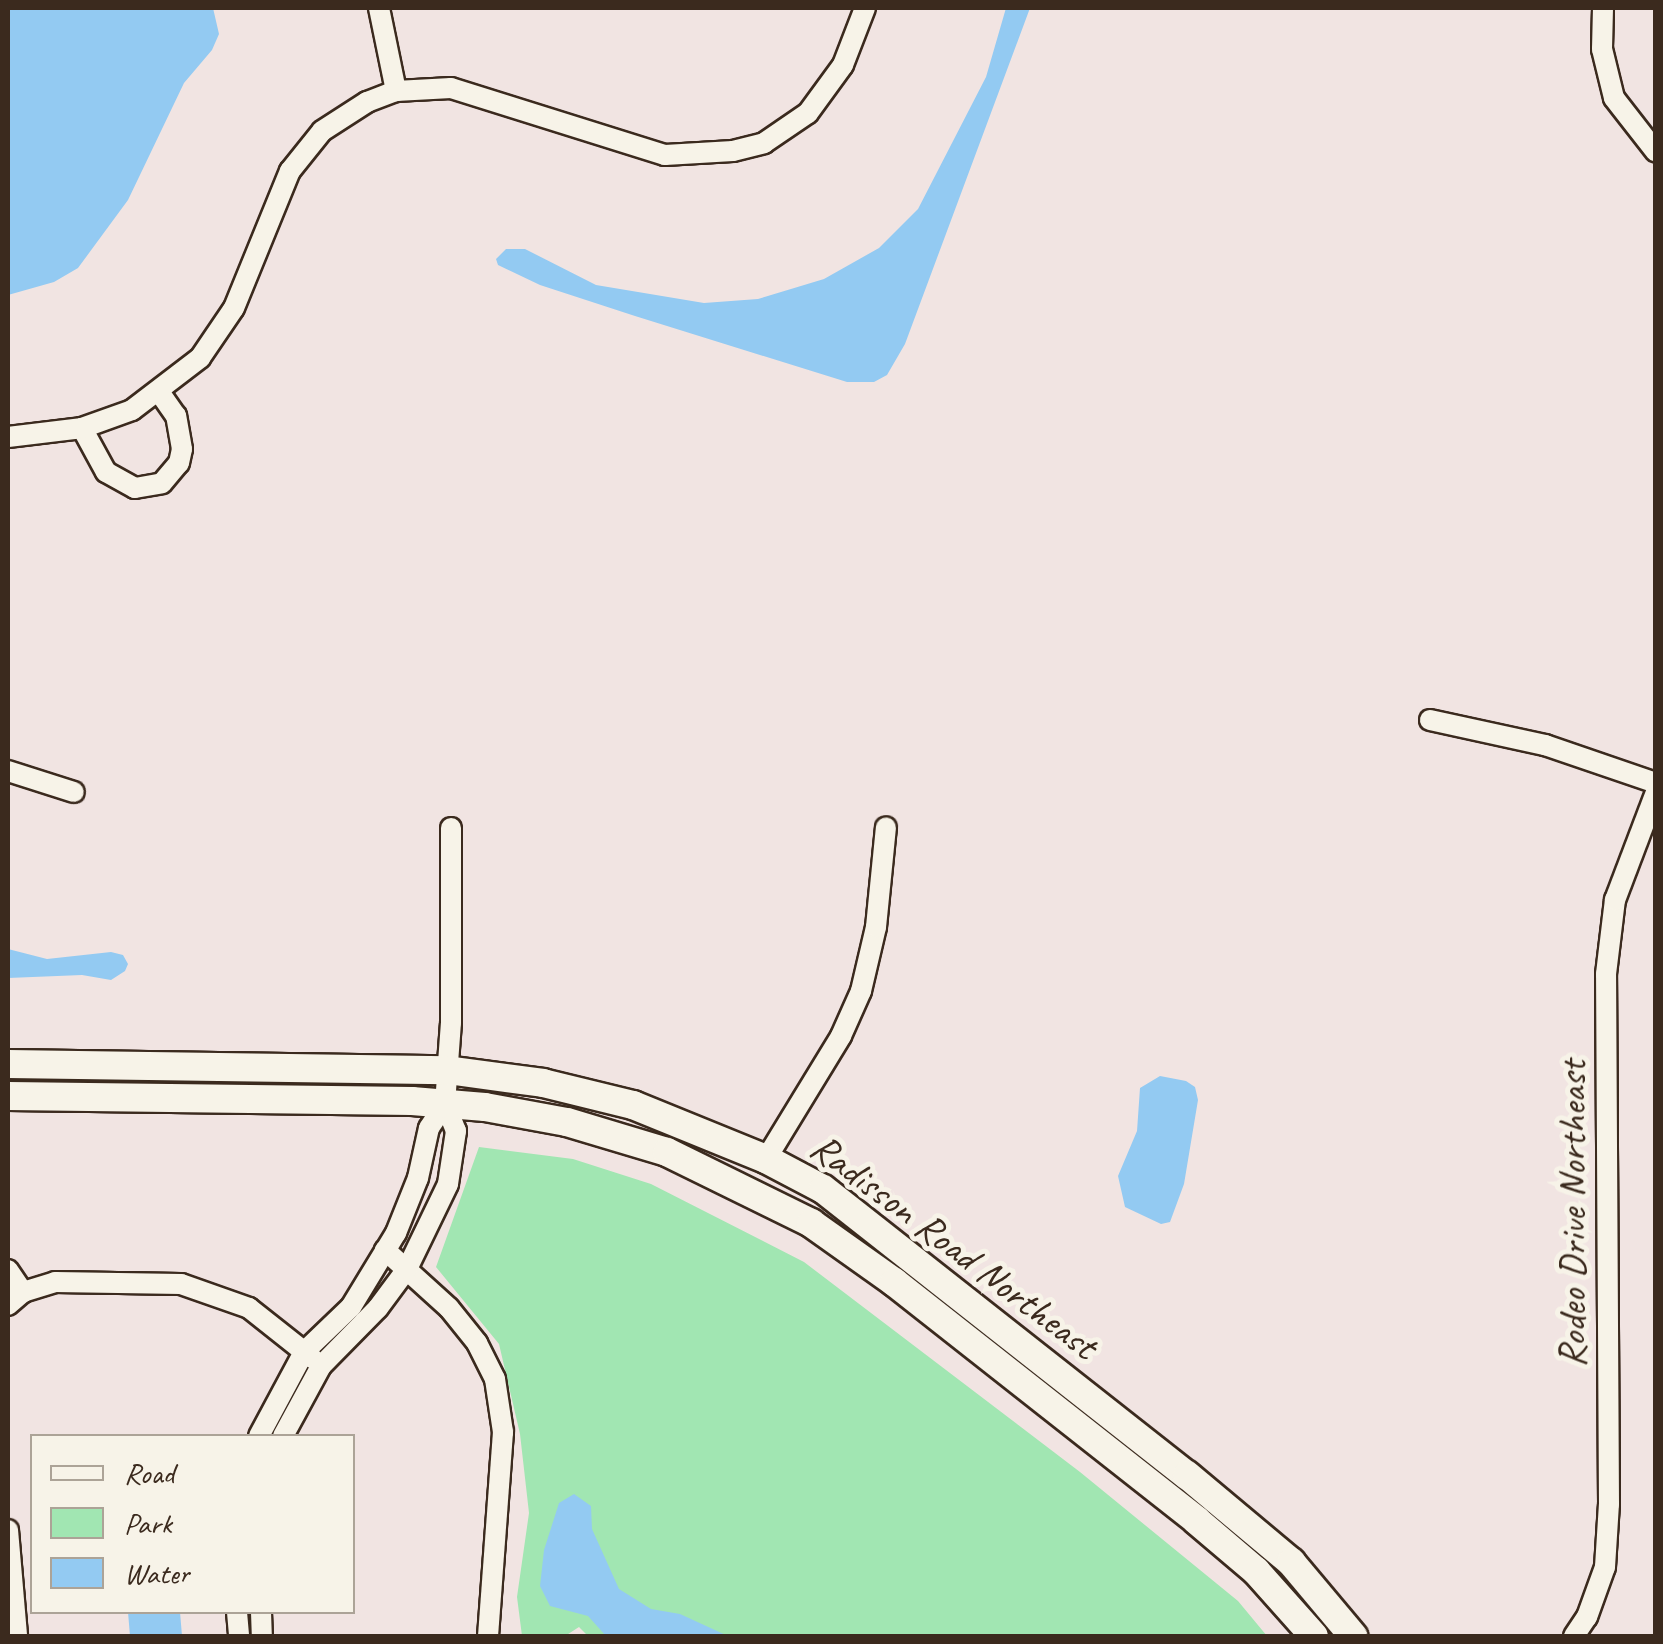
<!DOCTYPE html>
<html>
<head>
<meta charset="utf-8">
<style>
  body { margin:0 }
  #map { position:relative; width:1663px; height:1644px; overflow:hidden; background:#f1e4e2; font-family:Caveat,sans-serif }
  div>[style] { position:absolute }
  .green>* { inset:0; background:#a1e6b2 }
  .water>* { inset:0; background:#93caf2 }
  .roads { filter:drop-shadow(2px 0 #3b2a1e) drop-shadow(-2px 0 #3b2a1e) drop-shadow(0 2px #3b2a1e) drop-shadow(0 -2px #3b2a1e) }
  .minor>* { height:20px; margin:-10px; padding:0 10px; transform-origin:10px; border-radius:10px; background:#f7f3e8 }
  .secondary>* { height:28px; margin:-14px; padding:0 14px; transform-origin:14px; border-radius:14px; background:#f7f3e8 }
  span { translate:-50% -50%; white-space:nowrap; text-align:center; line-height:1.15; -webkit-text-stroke:10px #f7f3e8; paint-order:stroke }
  .street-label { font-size:40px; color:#3b2a1e }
  .frame { position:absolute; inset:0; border:10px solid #3b2a1e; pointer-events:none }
  .legend { position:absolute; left:30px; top:1434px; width:325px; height:180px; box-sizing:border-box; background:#f7f3e8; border:2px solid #aca397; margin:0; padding:12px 18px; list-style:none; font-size:30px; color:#3b2a1e }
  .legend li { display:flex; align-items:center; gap:20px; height:50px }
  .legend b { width:50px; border:2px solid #aca397 }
</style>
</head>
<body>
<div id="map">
  <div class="green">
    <div style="clip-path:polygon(479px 1147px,573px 1159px,651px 1184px,804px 1262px,1080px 1472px,1238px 1601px,1267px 1636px,588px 1636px,579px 1627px,565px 1636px,522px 1636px,517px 1597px,529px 1513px,520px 1434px,499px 1344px,436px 1267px)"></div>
  </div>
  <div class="water">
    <div style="clip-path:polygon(8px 8px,213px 8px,219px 34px,212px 50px,184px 83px,128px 200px,78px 268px,54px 282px,8px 295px)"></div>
    <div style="clip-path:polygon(1006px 8px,1030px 8px,905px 344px,887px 375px,874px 382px,847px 382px,635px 316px,540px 285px,498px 265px,496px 259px,506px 249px,525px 249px,596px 285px,704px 303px,758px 299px,824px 279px,879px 248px,918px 209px,986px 77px)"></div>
    <div style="clip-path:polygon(8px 949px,47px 959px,111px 952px,123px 955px,128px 964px,125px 971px,111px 980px,82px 975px,8px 978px)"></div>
    <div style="clip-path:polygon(1160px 1076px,1186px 1081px,1195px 1087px,1198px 1100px,1184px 1184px,1170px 1222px,1161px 1224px,1125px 1207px,1118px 1176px,1137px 1131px,1140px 1088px)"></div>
    <div style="clip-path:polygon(574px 1494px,591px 1506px,592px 1529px,619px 1589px,651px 1609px,680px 1614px,728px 1636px,606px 1636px,588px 1616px,550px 1606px,540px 1586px,544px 1550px,559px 1503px)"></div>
    <div style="clip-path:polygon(128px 1612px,180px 1612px,182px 1636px,130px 1636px)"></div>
  </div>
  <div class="roads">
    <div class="minor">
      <div style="left:379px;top:8px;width:85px;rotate:78.4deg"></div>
      <div style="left:1603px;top:8px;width:41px;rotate:91.4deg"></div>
      <div style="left:1602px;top:49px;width:50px;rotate:76.2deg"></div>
      <div style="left:1614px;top:98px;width:68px;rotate:52.1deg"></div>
      <div style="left:82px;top:428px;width:50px;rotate:61.4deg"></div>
      <div style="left:106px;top:472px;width:33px;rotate:29deg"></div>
      <div style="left:135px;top:488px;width:27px;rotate:-10deg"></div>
      <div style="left:162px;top:483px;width:26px;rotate:-50deg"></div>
      <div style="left:179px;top:463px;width:14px;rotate:-78deg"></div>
      <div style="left:182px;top:449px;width:34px;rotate:-100deg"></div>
      <div style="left:176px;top:416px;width:29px;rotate:-125deg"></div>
      <div style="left:8px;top:437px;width:75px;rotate:-6.9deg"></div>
      <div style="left:82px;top:428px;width:53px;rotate:-19.8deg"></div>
      <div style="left:132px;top:410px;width:86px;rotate:-37.4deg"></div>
      <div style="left:200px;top:358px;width:60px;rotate:-55.8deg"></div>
      <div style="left:234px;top:308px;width:148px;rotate:-67.8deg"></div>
      <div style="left:290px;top:171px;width:51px;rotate:-51.3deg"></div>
      <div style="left:322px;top:131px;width:54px;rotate:-32.8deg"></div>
      <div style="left:367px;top:102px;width:31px;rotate:-21deg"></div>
      <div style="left:396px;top:91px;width:55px;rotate:-3.1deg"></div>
      <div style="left:451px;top:88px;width:224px;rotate:17.4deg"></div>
      <div style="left:665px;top:155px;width:68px;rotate:-3.4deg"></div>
      <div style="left:733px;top:151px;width:32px;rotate:-14deg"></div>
      <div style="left:764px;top:143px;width:53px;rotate:-34.3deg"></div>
      <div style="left:808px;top:113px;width:59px;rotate:-53.9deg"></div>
      <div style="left:843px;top:65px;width:61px;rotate:-68.9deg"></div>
      <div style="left:1430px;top:720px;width:118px;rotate:12.3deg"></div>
      <div style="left:1545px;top:745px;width:117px;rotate:18.9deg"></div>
      <div style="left:8px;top:771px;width:69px;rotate:17.7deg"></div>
      <div style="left:766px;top:1159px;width:144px;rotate:-58.6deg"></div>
      <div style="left:841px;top:1036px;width:49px;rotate:-66deg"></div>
      <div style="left:861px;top:991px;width:66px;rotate:-76.8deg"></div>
      <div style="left:876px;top:927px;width:100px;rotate:-84.3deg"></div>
      <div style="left:385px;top:1250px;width:86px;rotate:42.2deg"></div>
      <div style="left:449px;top:1308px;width:45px;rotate:51.3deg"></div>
      <div style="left:477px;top:1343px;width:40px;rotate:63.4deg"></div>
      <div style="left:495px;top:1379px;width:54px;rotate:81.4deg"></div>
      <div style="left:503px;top:1432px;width:205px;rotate:94.2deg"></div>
      <div style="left:8px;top:1270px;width:27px;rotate:56deg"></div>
      <div style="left:8px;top:1305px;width:20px;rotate:-41deg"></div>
      <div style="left:23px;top:1292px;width:34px;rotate:-17deg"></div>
      <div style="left:55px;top:1282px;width:126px;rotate:0.9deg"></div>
      <div style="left:181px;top:1284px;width:72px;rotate:19.4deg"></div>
      <div style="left:249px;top:1308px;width:80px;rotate:38.4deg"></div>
      <div style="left:259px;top:1436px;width:95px;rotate:-61.8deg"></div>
      <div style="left:304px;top:1352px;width:65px;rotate:-43.8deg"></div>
      <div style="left:351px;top:1307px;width:87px;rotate:-58.7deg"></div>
      <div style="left:396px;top:1233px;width:59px;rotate:-68.2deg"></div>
      <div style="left:418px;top:1178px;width:51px;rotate:-77.6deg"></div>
      <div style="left:429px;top:1128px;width:29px;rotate:-56deg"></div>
      <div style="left:283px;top:1436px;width:80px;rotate:-61.5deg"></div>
      <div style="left:321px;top:1366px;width:81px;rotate:-45.5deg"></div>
      <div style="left:378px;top:1308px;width:49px;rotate:-53.4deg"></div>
      <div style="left:407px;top:1269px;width:94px;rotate:-64.2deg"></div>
      <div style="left:448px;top:1184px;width:54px;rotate:-81.4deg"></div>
      <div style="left:456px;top:1131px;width:29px;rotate:-112deg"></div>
      <div style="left:445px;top:1104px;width:81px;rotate:-85.8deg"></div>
      <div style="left:451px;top:1023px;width:195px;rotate:-90deg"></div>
      <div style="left:8px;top:1530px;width:106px;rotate:85.1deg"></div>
      <div style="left:237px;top:1612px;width:24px;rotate:85deg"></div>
      <div style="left:261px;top:1612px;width:24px;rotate:88deg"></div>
      <div style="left:1574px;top:1636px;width:23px;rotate:-56deg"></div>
      <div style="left:1587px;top:1617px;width:53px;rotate:-70.2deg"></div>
      <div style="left:1605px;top:1567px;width:63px;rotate:-86.4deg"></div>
      <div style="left:1609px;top:1504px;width:530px;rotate:-90.32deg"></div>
      <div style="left:1606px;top:974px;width:75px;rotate:-83.1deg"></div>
      <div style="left:1615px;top:900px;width:116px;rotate:-69.2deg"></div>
    </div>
    <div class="secondary">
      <div style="left:8px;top:1064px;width:439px;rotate:0.8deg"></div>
      <div style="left:447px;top:1070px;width:97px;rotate:7.7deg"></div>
      <div style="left:543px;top:1083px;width:93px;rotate:13.7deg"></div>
      <div style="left:633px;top:1105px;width:144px;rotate:22.1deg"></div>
      <div style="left:766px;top:1159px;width:64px;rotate:27.8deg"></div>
      <div style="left:823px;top:1189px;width:463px;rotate:38.2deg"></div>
      <div style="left:1187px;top:1475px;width:136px;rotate:39.9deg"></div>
      <div style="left:1291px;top:1562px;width:97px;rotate:50deg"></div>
      <div style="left:8px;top:1096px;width:404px;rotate:0.7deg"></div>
      <div style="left:412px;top:1101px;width:73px;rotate:4.7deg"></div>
      <div style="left:485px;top:1107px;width:83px;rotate:10.4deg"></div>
      <div style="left:567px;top:1122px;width:104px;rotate:16.7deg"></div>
      <div style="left:667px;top:1152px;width:161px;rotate:26.2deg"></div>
      <div style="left:811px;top:1223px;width:102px;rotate:35.4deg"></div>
      <div style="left:894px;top:1282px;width:385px;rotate:38.2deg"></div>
      <div style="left:1196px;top:1520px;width:79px;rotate:40.4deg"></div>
      <div style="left:1256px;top:1571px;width:87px;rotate:48.3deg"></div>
    </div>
  </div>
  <div class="street-label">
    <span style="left:1572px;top:1214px;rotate:-90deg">Rodeo Drive Northeast</span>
    <span style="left:954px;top:1246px;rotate:37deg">Radisson Road Northeast</span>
  </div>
  <div class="frame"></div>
  <ul class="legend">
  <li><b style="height:12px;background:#f7f3e8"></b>Road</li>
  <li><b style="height:28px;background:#a1e6b2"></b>Park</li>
  <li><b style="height:28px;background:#93caf2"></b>Water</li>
  </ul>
</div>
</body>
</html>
